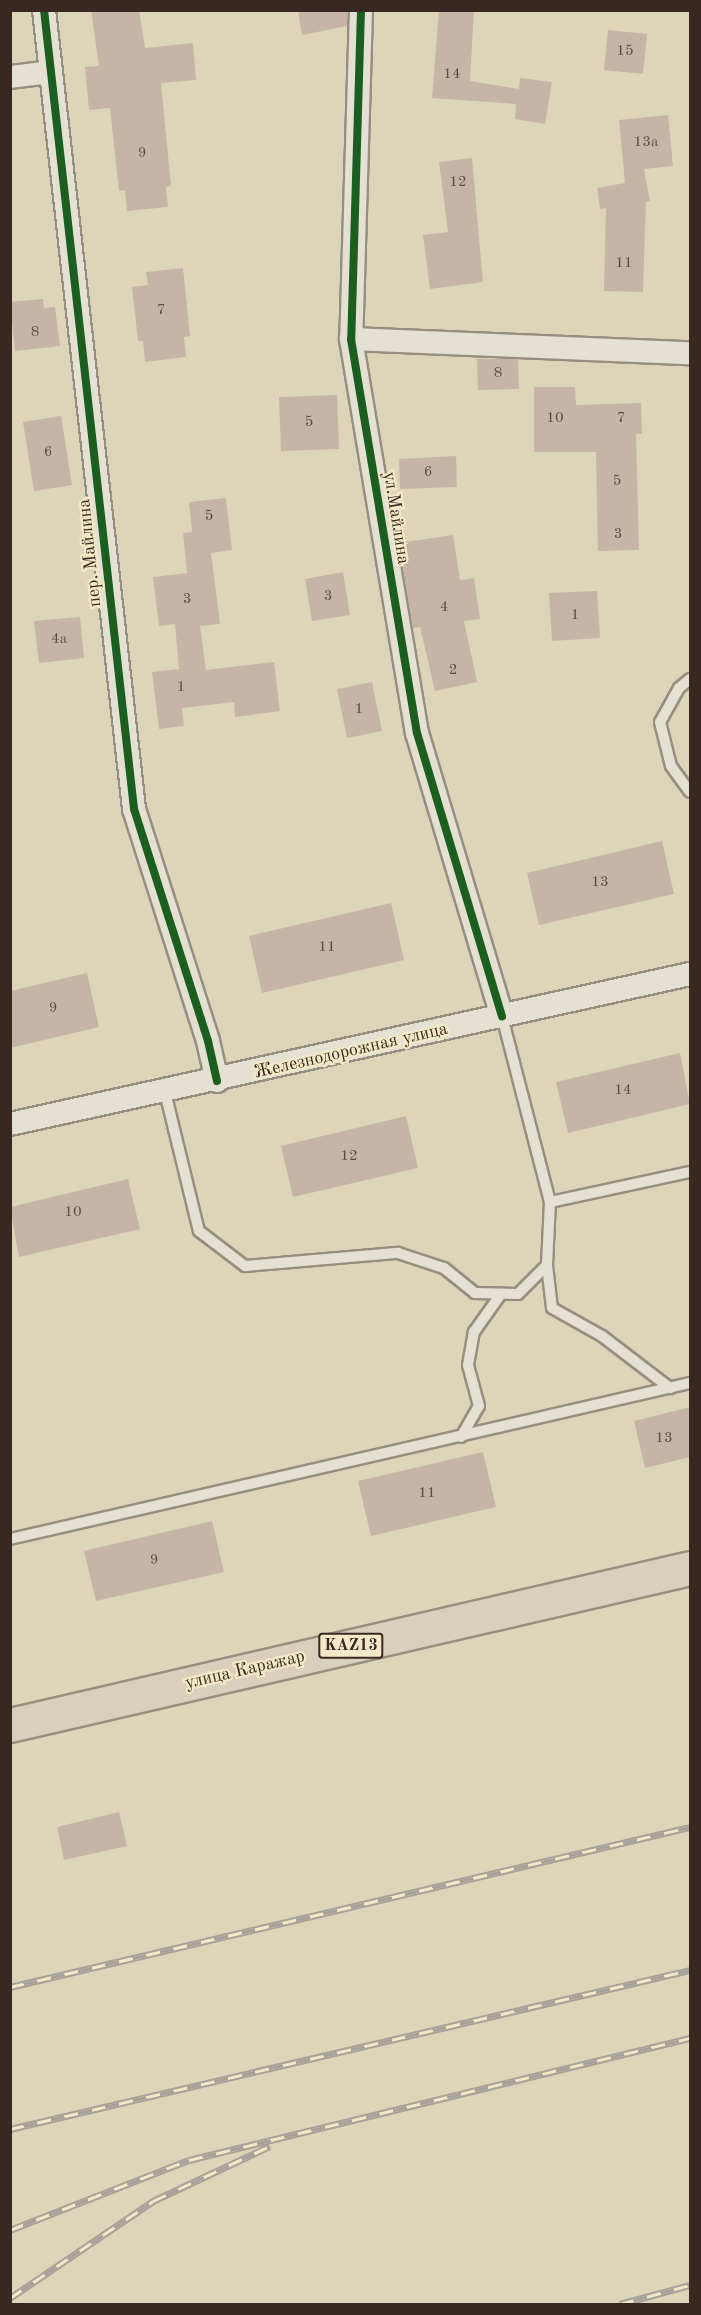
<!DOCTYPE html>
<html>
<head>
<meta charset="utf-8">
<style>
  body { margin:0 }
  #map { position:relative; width:701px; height:2315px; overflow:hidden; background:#ddd5ba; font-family:"Old Standard TT",serif }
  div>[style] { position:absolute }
  .building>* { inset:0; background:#c6b5a6 }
  .roads { filter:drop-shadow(2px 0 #968f7f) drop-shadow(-2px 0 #968f7f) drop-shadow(0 2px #968f7f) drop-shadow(0 -2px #968f7f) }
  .service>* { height:10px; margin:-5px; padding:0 5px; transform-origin:5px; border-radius:5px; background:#e4e0d2 }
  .minor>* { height:22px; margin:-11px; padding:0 11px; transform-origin:11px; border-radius:11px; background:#e4e0d2 }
  .primary>* { height:33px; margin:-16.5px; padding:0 16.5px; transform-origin:16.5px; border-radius:16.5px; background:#d8d0bd }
  .rail>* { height:7px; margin-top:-3.5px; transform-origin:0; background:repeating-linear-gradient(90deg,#f3e9c8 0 14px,#a7a297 0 28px); box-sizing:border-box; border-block:2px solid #a7a297 }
  .cycleway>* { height:8px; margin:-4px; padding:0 4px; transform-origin:4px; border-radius:4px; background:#1b5e20 }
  span { translate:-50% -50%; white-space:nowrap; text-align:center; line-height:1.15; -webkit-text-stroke:4.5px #f3e9c8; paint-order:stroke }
  .number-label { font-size:15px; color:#5c4b42 }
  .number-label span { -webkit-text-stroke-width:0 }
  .shield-label span { padding:2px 4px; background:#f3e9c8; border:2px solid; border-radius:4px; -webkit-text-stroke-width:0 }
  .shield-label { font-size:16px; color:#392821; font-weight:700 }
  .street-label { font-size:18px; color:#392821 }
  .frame { position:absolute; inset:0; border:12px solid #392821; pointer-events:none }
</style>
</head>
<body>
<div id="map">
  <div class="building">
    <div style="clip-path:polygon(91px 10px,139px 10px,145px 48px,193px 43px,196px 80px,161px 83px,171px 186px,166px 187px,168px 207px,127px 211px,125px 190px,119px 191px,110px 108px,89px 110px,85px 67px,99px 66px)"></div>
    <div style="clip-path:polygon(298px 10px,347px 10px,347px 26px,302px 35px)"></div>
    <div style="clip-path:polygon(439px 10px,474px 10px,470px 81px,519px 89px,520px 78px,552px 82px,545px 124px,515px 119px,516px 104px,432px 98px)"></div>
    <div style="clip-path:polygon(608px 30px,647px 34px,643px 74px,604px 70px)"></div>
    <div style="clip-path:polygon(668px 115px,673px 166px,644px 169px,650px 201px,646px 202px,643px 292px,604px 291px,606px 208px,600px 209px,597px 188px,625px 183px,619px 120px)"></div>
    <div style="clip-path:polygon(472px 158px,483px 282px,430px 289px,423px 235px,448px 232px,439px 162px)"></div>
    <div style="clip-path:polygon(183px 268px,190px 336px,184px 337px,186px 357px,145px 362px,143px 341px,138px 341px,132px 287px,148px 285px,146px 272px)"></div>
    <div style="clip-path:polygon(43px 299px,44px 308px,55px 307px,60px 346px,15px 351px,10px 302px)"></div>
    <div style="clip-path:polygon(477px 359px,518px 359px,519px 389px,478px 390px)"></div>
    <div style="clip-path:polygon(534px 387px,575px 387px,576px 405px,641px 403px,642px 434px,636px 434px,639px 550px,598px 551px,596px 452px,534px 452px)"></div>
    <div style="clip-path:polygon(337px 395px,339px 449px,281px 451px,279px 397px)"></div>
    <div style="clip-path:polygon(61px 416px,72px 485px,34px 491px,23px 422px)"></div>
    <div style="clip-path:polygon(456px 456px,457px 487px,400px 489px,399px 459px)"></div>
    <div style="clip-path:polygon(226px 498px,232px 550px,211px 553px,220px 624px,200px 626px,206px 670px,274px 662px,280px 711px,235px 717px,234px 702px,182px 708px,184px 726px,159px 729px,152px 672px,179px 669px,175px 624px,159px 626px,153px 577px,187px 573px,183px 533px,192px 532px,189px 502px)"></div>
    <div style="clip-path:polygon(453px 535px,460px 580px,474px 578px,480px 619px,464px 621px,477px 682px,435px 691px,420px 627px,413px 628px,399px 543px)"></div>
    <div style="clip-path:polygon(343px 572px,350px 615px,312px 621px,305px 579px)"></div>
    <div style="clip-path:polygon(597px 591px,600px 638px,552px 641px,549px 593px)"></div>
    <div style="clip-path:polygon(80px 617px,84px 658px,39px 663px,34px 621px)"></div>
    <div style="clip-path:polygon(372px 682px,382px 731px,347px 738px,337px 689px)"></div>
    <div style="clip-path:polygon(662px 841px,674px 894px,539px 925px,527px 873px)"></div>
    <div style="clip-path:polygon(391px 903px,404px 960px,262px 993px,249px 936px)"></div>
    <div style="clip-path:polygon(87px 973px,99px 1027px,10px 1048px,10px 991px)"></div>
    <div style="clip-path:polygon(680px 1053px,690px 1104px,568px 1133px,556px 1082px)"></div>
    <div style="clip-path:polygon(406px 1116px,418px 1168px,293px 1197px,281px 1146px)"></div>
    <div style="clip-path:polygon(128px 1179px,140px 1229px,19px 1257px,10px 1207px)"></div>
    <div style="clip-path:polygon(690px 1407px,690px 1457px,645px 1468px,634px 1421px)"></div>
    <div style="clip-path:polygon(483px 1452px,496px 1507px,371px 1536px,358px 1481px)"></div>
    <div style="clip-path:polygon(212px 1521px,224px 1572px,96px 1601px,84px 1551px)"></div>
    <div style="clip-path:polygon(119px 1812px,127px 1846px,64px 1860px,57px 1827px)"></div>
  </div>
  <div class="roads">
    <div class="service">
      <div style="left:690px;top:679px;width:14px;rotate:141deg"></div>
      <div style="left:679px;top:688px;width:39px;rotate:119deg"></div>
      <div style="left:660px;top:722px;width:45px;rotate:76deg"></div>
      <div style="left:671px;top:766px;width:32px;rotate:54deg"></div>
      <div style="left:165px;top:1092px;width:143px;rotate:76.3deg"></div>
      <div style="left:199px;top:1231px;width:58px;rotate:37.3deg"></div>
      <div style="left:245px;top:1266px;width:154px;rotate:-4.9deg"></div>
      <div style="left:398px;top:1253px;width:48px;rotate:18.1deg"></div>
      <div style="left:444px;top:1268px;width:40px;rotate:39deg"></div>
      <div style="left:475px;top:1293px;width:43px;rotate:1.3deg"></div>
      <div style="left:518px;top:1294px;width:41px;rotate:-45deg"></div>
      <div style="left:547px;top:1265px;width:63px;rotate:-87.3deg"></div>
      <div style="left:550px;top:1202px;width:191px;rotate:-104.5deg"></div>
      <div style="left:550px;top:1202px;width:143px;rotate:-12.1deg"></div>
      <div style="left:547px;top:1265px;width:43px;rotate:83.4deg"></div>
      <div style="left:552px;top:1308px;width:57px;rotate:29.2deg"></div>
      <div style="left:602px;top:1336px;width:86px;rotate:37.4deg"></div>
      <div style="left:461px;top:1437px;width:36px;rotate:-60deg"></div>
      <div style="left:479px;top:1406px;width:42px;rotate:-105deg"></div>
      <div style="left:468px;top:1365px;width:34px;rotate:-80deg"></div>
      <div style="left:474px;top:1332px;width:47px;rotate:-54.6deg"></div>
      <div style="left:10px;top:1539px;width:698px;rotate:-12.92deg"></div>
    </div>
    <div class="minor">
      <div style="left:44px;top:10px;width:804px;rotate:83.57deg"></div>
      <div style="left:134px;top:809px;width:244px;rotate:72.3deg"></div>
      <div style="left:208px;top:1041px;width:41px;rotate:77.3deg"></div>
      <div style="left:361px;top:10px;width:329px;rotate:91.7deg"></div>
      <div style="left:351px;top:339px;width:399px;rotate:80.5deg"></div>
      <div style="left:417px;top:733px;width:296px;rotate:73.3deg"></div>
      <div style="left:10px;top:77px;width:41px;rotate:-7deg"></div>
      <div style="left:351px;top:339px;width:339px;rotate:2.4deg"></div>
      <div style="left:10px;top:1124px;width:696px;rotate:-12.44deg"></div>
    </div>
    <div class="primary">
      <div style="left:10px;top:1725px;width:698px;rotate:-13deg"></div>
    </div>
  </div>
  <div class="rail">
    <div style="left:10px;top:1987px;width:699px;rotate:-13.24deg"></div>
    <div style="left:10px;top:2129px;width:698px;rotate:-13.16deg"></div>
    <div style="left:10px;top:2230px;width:192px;rotate:-21.4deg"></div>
    <div style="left:189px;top:2160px;width:516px;rotate:-13.69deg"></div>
    <div style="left:10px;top:2298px;width:173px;rotate:-34.1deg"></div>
    <div style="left:153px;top:2201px;width:129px;rotate:-25.2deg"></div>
    <div style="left:620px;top:2304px;width:73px;rotate:-15.2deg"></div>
  </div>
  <div class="cycleway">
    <div style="left:44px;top:10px;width:804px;rotate:83.57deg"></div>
    <div style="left:134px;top:809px;width:244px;rotate:72.3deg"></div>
    <div style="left:208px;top:1041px;width:41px;rotate:77.3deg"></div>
    <div style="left:361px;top:10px;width:329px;rotate:91.7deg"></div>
    <div style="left:351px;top:339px;width:399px;rotate:80.5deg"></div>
    <div style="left:417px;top:733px;width:296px;rotate:73.3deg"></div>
  </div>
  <div class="number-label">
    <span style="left:625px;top:52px">15</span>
    <span style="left:452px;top:75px">14</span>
    <span style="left:646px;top:143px">13а</span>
    <span style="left:142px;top:154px">9</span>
    <span style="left:458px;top:183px">12</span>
    <span style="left:624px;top:264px">11</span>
    <span style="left:161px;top:311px">7</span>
    <span style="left:35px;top:333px">8</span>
    <span style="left:498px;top:374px">8</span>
    <span style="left:555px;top:419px">10</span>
    <span style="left:621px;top:419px">7</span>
    <span style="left:309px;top:423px">5</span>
    <span style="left:48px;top:453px">6</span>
    <span style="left:428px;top:473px">6</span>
    <span style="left:617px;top:482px">5</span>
    <span style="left:209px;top:517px">5</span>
    <span style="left:618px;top:535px">3</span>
    <span style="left:328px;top:597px">3</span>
    <span style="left:187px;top:600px">3</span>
    <span style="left:444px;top:608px">4</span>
    <span style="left:575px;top:616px">1</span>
    <span style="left:59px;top:640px">4а</span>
    <span style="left:453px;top:671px">2</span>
    <span style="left:181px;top:688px">1</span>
    <span style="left:359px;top:710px">1</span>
    <span style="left:600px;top:883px">13</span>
    <span style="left:327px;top:948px">11</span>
    <span style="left:53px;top:1009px">9</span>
    <span style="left:623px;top:1091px">14</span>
    <span style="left:349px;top:1157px">12</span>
    <span style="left:73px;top:1213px">10</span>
    <span style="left:664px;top:1439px">13</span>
    <span style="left:427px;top:1494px">11</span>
    <span style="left:154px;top:1561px">9</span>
  </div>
  <div class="shield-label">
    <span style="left:351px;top:1646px">KAZ13</span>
  </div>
  <div class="street-label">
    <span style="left:396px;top:518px;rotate:81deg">ул.Майлина</span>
    <span style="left:90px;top:553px;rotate:-96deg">пер. Майлина</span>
    <span style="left:351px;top:1051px;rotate:-13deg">Железнодорожная улица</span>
    <span style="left:245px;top:1670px;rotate:-13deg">улица Каражар</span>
  </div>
  <div class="frame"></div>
</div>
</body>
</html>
